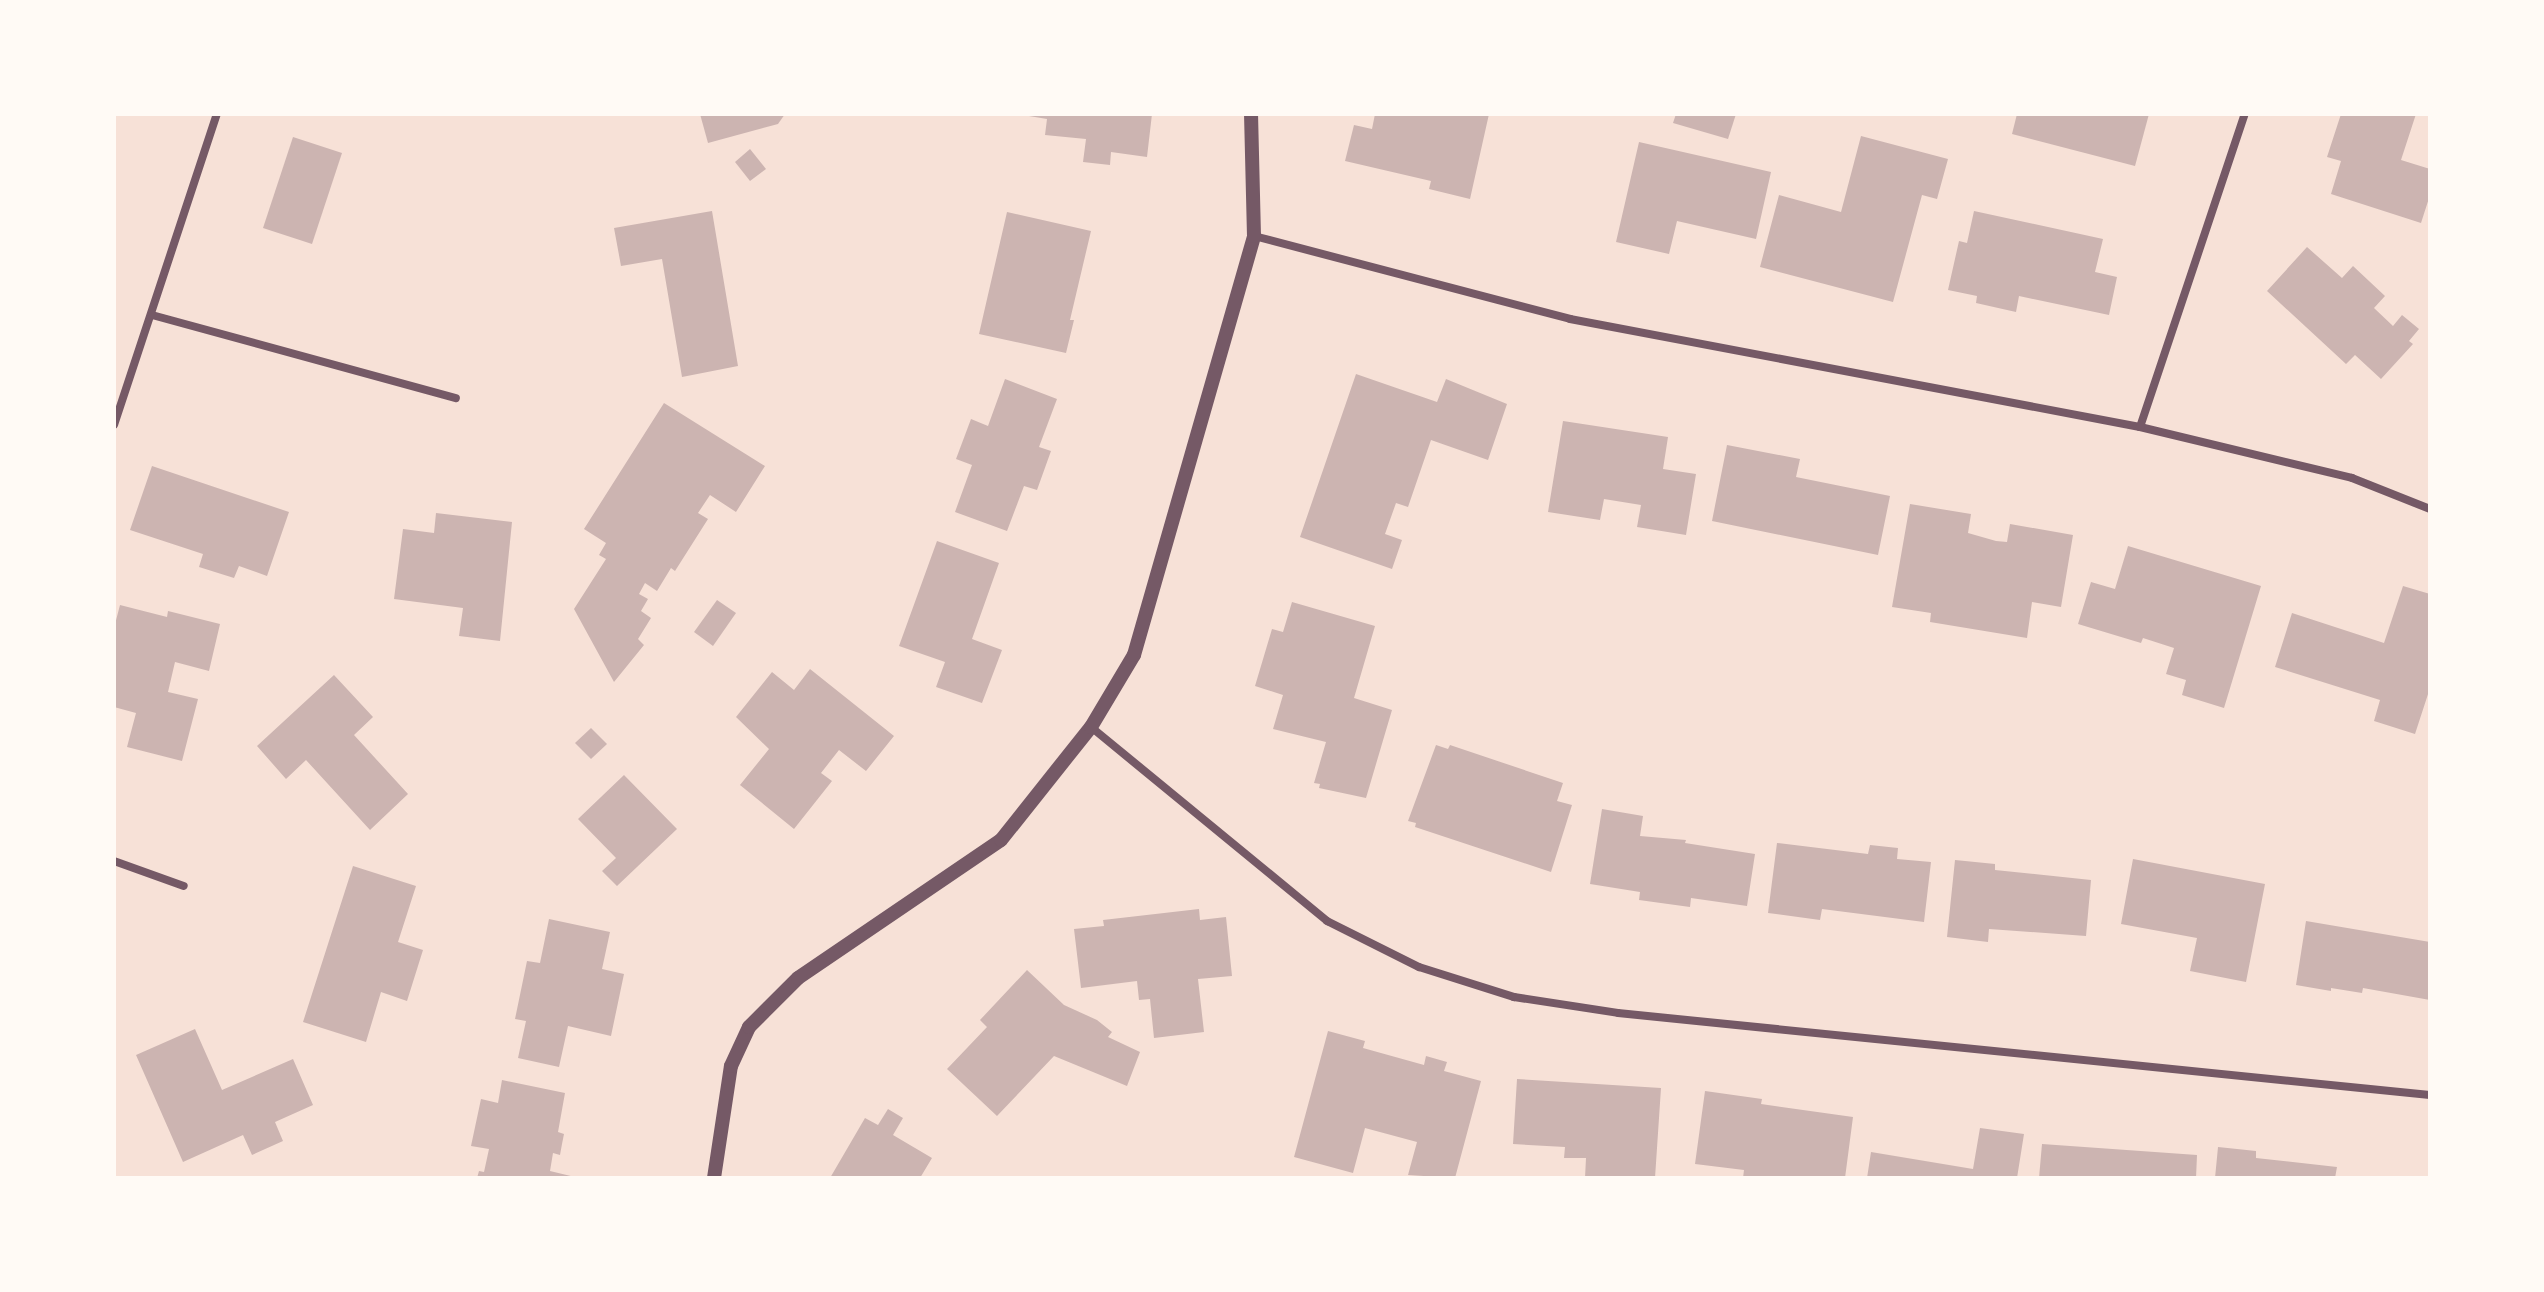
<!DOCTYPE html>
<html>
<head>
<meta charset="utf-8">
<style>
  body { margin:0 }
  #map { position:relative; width:2544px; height:1292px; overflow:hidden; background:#f7e1d7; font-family:"Fira Sans",sans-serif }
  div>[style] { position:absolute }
  .building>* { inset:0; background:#ccb4b1 }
  .minor>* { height:8px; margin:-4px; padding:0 4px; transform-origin:4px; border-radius:4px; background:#755966 }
  .tertiary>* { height:14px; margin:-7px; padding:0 7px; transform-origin:7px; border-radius:7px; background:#755966 }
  span { translate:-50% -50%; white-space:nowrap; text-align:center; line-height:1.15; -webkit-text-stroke:8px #fffaf5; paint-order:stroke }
  .frame { position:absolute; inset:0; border:116px solid #fffaf5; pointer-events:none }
</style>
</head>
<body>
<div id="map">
  <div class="building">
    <div style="clip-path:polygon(700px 114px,785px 114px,778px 124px,708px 143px)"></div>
    <div style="clip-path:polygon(1017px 114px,1152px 114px,1147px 157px,1111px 152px,1110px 165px,1083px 162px,1086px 139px,1045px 135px,1047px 119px)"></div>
    <div style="clip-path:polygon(1375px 114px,1489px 114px,1470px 199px,1429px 189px,1431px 181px,1345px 161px,1354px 125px,1372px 129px)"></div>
    <div style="clip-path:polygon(1676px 114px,1736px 114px,1728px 139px,1673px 123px)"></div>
    <div style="clip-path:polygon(2017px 114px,2149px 114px,2135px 166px,2012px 134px)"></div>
    <div style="clip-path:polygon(2341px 114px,2416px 114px,2401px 160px,2430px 169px,2430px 195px,2421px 223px,2331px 194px,2341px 161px,2327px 157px)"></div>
    <div style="clip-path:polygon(1861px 136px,1948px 159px,1937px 199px,1922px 195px,1893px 302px,1760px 267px,1779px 195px,1841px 212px)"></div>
    <div style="clip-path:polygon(293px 137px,342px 153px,312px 244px,263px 228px)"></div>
    <div style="clip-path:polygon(1639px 142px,1771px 172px,1756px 239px,1677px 221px,1669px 254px,1616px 242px)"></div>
    <div style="clip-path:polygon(750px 149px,766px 169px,750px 181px,735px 162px)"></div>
    <div style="clip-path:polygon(712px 211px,738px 366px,682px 377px,662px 259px,621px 266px,614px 228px)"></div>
    <div style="clip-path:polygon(1974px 211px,2103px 239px,2095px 272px,2117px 277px,2109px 315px,2019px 296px,2016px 312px,1976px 303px,1977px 296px,1948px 290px,1959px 241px,1967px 243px)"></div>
    <div style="clip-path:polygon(1007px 212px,1091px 231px,1070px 320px,1074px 320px,1066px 353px,979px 334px)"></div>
    <div style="clip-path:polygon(2307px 247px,2342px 278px,2353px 266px,2385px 296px,2374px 308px,2393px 326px,2402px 315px,2419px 329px,2409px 341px,2413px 344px,2381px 379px,2355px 355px,2346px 364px,2267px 291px)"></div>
    <div style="clip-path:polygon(1356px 374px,1437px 402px,1446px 379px,1507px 404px,1488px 460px,1431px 440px,1408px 507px,1396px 503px,1385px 534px,1402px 540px,1392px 569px,1300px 537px)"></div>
    <div style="clip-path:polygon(1005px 379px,1057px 399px,1039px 447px,1051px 451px,1037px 490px,1024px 486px,1007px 531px,955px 512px,972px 465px,956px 459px,971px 419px,988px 426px)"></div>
    <div style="clip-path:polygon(664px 403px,765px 466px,736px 512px,710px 495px,698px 513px,708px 519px,675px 571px,671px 568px,657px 591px,645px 583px,639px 594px,648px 599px,641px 611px,651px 618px,638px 639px,644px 645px,614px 682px,574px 609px,606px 559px,599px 555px,606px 543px,584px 529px)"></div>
    <div style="clip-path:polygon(1563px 421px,1668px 437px,1663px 469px,1696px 474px,1686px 535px,1637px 527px,1641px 505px,1604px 499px,1600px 520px,1548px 512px)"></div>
    <div style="clip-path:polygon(1727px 445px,1800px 459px,1796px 477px,1890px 496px,1878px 555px,1712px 521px)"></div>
    <div style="clip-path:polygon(152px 466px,289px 512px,267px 576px,239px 566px,234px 578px,199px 567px,203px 554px,130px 530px)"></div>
    <div style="clip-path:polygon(1910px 504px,1971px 514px,1968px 533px,1996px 541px,2007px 542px,2010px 524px,2073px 535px,2061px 607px,2032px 602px,2027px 638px,1930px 622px,1931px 613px,1892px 607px)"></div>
    <div style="clip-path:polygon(436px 513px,512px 522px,500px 641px,459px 636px,463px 608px,394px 599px,403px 529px,434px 533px)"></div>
    <div style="clip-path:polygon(937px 541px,999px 563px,972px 639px,1002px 650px,982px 703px,936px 687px,945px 662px,899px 646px)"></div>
    <div style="clip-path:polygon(2128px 546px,2261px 586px,2224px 708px,2182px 695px,2186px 680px,2166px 674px,2174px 648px,2143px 638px,2141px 643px,2078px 624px,2091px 582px,2115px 589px)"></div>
    <div style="clip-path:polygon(2403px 586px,2430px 594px,2430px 688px,2415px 734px,2374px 721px,2380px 700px,2275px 667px,2292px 613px,2384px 643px)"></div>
    <div style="clip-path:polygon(717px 600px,736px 613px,713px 646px,694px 632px)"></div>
    <div style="clip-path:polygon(1292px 602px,1375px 626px,1354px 698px,1392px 710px,1366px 798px,1319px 788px,1320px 784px,1314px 783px,1326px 742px,1273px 729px,1283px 695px,1255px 686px,1272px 629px,1283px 632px)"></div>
    <div style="clip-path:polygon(120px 605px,167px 617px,168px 611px,220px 624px,209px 671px,175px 662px,168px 692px,198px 699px,182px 761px,127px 747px,136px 713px,114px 707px,114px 628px)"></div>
    <div style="clip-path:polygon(810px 669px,894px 736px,866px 771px,839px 750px,821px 773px,832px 781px,794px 829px,740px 785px,769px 749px,736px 717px,772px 672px,794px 690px)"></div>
    <div style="clip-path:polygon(334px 675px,373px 717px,354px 735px,408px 794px,370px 830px,306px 760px,286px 779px,257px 746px)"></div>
    <div style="clip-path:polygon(591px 728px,607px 744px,591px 759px,575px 743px)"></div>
    <div style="clip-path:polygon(1436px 745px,1448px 749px,1450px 745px,1563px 783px,1557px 801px,1572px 805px,1551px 872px,1415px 827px,1416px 823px,1408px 821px)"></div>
    <div style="clip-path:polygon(624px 775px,677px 829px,617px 886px,602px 871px,616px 858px,578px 819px)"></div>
    <div style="clip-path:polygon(1602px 809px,1643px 816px,1640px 836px,1686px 840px,1685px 843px,1755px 854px,1747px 906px,1691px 898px,1690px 907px,1639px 900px,1640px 892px,1590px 884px)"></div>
    <div style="clip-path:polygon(1777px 843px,1868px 854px,1870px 845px,1898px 848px,1897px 859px,1931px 862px,1924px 922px,1822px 909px,1820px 920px,1768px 913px)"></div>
    <div style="clip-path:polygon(2133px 859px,2265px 884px,2246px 982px,2190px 971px,2197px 938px,2121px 924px)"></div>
    <div style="clip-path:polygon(1955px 860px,1995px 864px,1995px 870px,2091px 880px,2086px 936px,1989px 929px,1988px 942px,1947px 937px)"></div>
    <div style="clip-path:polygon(353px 866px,416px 886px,398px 942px,423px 950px,407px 1001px,381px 992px,366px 1042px,303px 1022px)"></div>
    <div style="clip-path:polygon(1199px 909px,1200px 920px,1226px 917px,1232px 976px,1198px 979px,1204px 1032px,1154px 1038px,1150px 999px,1139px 1000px,1137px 981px,1081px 988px,1074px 929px,1104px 926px,1103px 920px)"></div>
    <div style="clip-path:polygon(549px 919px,610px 932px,602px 969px,624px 974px,611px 1036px,568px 1026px,559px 1067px,518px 1058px,526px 1021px,515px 1019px,527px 961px,540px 963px)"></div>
    <div style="clip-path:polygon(2306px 921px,2430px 942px,2430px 1000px,2363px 988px,2362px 993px,2331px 988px,2331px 991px,2296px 985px)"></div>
    <div style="clip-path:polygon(1027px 970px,1064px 1005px,1097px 1020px,1112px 1032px,1108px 1037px,1140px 1052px,1127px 1086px,1054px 1056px,997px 1116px,947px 1069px,987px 1027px,980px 1020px)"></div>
    <div style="clip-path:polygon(195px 1029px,222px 1090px,293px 1059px,313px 1105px,275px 1122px,283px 1141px,252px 1155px,243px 1135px,183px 1162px,136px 1055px)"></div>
    <div style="clip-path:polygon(1328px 1031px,1365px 1041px,1363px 1048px,1424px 1065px,1426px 1056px,1447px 1062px,1444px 1071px,1481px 1081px,1455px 1178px,1408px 1175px,1417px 1142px,1365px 1128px,1353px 1173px,1294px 1157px)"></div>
    <div style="clip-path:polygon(1517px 1079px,1661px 1088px,1655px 1178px,1585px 1178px,1586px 1158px,1564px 1158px,1565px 1147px,1513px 1144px)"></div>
    <div style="clip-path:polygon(502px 1080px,565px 1093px,558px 1132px,564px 1134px,562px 1144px,560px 1155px,553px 1153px,550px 1171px,579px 1178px,477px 1178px,479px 1171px,484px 1172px,489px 1149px,471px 1146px,481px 1099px,498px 1103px)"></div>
    <div style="clip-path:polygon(1705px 1091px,1762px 1099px,1761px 1104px,1853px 1117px,1845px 1178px,1743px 1178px,1744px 1170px,1695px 1164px)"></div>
    <div style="clip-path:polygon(888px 1109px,903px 1118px,893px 1135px,932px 1158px,920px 1178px,830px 1178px,865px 1118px,878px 1125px)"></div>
    <div style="clip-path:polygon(1980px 1128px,2024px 1134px,2017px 1178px,1867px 1178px,1871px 1152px,1973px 1169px)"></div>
    <div style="clip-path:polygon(2042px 1144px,2197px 1155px,2196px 1178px,2039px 1178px)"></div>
    <div style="clip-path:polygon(2218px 1147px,2256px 1151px,2256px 1158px,2337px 1167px,2335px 1178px,2215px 1178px)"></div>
  </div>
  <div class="minor">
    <div style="left:1254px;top:236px;width:327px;rotate:14.7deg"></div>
    <div style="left:1570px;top:319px;width:580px;rotate:10.73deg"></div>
    <div style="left:2140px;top:427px;width:218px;rotate:13.5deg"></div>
    <div style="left:2352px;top:478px;width:84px;rotate:21.7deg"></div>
    <div style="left:152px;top:315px;width:315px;rotate:15.3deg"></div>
    <div style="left:114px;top:425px;width:328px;rotate:-71.7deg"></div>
    <div style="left:2140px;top:427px;width:330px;rotate:-71.5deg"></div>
    <div style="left:1091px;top:727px;width:306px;rotate:39.4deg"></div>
    <div style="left:1327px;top:921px;width:103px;rotate:26.6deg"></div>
    <div style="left:1419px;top:967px;width:100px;rotate:17.5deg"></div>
    <div style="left:1514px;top:997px;width:105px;rotate:8.7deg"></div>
    <div style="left:1618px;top:1013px;width:816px;rotate:5.77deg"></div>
    <div style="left:114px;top:861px;width:74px;rotate:19.7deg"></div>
  </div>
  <div class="tertiary">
    <div style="left:714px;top:1178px;width:113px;rotate:-81.4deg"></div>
    <div style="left:731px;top:1066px;width:43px;rotate:-65.2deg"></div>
    <div style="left:749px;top:1027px;width:69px;rotate:-45deg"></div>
    <div style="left:798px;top:978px;width:245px;rotate:-34.2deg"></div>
    <div style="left:1001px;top:840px;width:144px;rotate:-51.5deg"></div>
    <div style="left:1091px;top:727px;width:84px;rotate:-59.2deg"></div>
    <div style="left:1134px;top:655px;width:436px;rotate:-74deg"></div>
    <div style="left:1254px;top:236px;width:122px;rotate:-91.4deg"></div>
  </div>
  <div class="frame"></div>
</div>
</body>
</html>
